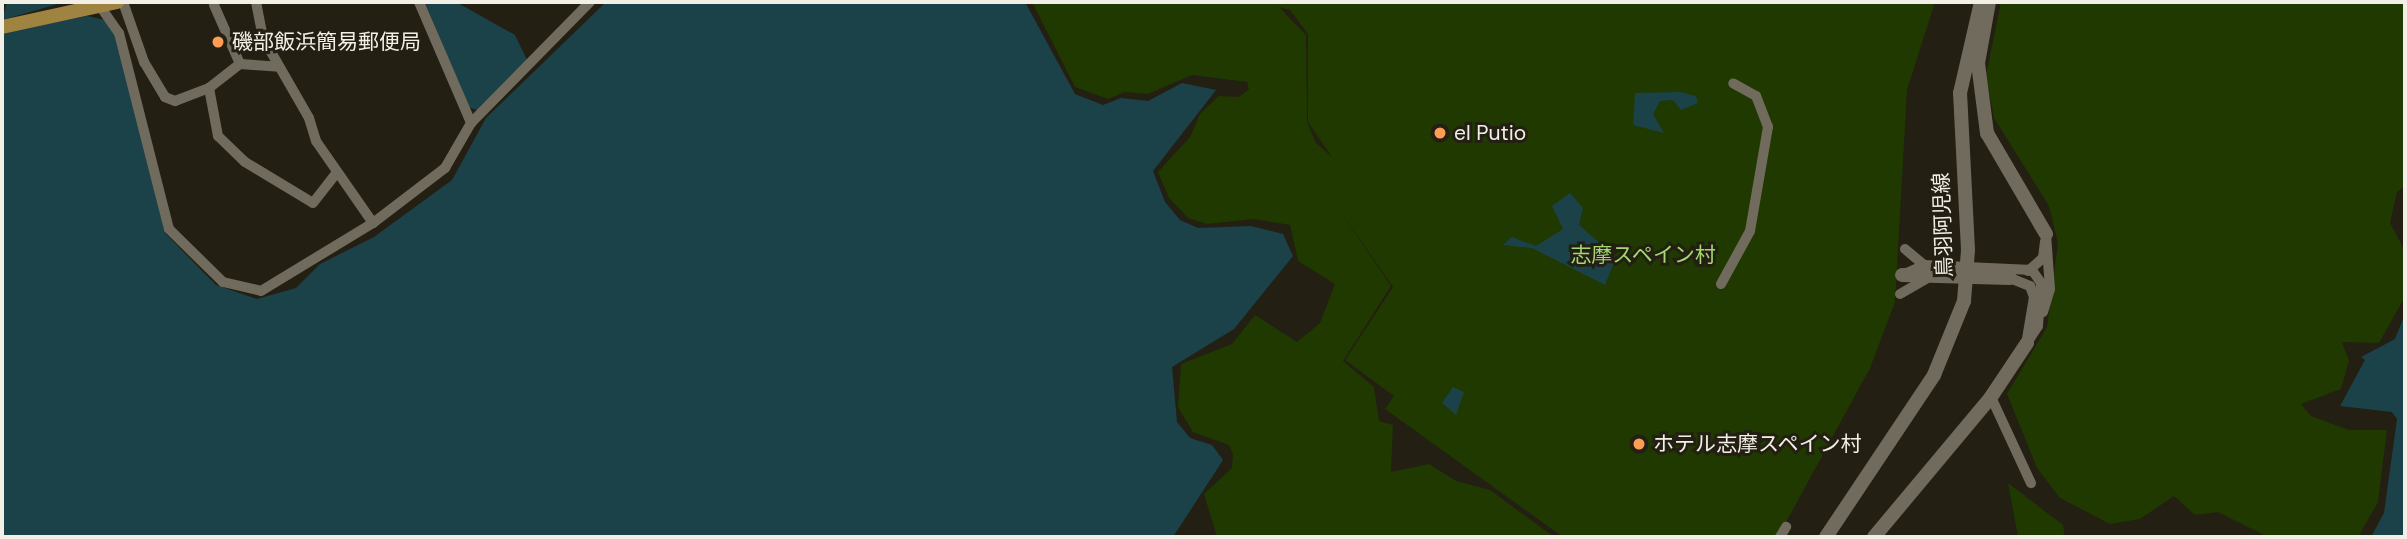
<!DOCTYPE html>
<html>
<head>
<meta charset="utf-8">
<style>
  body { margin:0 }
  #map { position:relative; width:2407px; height:539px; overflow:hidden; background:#231f13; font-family:"DM Sans","Noto Sans JP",sans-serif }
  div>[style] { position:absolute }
  .green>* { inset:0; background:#1f3900 }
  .water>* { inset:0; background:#1b4249 }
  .street>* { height:10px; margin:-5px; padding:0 5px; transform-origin:5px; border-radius:5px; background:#716b5d }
  .secondary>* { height:14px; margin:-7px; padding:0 7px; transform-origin:7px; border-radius:7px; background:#716b5d }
  .primary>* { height:14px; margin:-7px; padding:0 7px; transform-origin:7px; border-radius:7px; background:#9f8441 }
  .dots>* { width:19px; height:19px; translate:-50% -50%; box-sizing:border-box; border:4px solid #231f13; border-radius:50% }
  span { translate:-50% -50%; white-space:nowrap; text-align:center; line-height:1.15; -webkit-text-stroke:6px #231f13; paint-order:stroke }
  .poi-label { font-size:21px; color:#f2efe7 }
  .left { translate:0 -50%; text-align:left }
  .street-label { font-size:21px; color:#f2efe7 }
  .park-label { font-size:21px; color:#a3d873 }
  .frame { position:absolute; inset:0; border:4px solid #f2efe7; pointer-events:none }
</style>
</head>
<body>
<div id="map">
  <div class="green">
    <div style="clip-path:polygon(evenodd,1032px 2px,1935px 2px,1907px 90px,1895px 302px,1870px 368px,1778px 537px,1563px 537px,1385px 409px,1394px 396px,1345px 360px,1393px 287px,1337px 206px,1391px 286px,1343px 361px,1374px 387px,1379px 421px,1393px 425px,1391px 472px,1429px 464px,1456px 481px,1490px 490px,1554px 537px,1217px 537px,1204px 494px,1232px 468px,1233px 455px,1229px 445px,1193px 432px,1178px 407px,1181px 364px,1232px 344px,1255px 315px,1297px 342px,1320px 323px,1335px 284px,1298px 261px,1290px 225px,1254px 219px,1207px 224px,1188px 218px,1169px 198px,1158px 172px,1190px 137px,1200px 114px,1219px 96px,1239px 97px,1249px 89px,1247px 82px,1192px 75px,1148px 94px,1125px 92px,1108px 99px,1075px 87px,1032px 2px,1279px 7px,1290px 10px,1308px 34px,1308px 122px,1332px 157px,1316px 143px,1307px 122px,1306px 35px,1279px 7px)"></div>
    <div style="clip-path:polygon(2001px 2px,2403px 2px,2405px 186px,2397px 192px,2390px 223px,2405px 251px,2403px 300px,2379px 343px,2342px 342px,2349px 361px,2341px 389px,2301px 404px,2311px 416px,2349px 430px,2387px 430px,2378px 502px,2358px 537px,2268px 537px,2218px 512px,2195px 515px,2174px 496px,2140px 519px,2110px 524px,2060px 498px,2037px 468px,2007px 394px,2047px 327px,2058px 243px,2049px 206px,1994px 118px,1986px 75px)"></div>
    <div style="clip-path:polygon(2008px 483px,2063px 525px,2065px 537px,2018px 537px)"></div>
  </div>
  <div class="water">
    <div style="clip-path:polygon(7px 2px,65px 2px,2px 20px)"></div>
    <div style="clip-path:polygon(425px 2px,456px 2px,515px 35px,528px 62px,477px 110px,468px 107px)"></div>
    <div style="clip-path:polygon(606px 2px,1025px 2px,1075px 94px,1103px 105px,1121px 98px,1148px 101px,1182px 83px,1216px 90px,1153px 171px,1165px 202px,1180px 220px,1198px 228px,1251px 226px,1283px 234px,1293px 256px,1234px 329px,1172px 367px,1177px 422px,1190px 438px,1212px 445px,1223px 460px,1173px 537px,2px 537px,2px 32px,87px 16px,105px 20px,116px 35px,165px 233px,216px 285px,257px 299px,296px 288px,320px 264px,374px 237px,452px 180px,486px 118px)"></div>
    <div style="clip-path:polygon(1680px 92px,1696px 96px,1698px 103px,1681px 110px,1673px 100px,1660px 101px,1653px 114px,1664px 133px,1633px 125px,1635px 93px)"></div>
    <div style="clip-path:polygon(1570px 193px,1583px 208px,1579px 225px,1616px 257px,1605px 285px,1532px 248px,1503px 245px,1512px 237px,1536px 246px,1563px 229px,1552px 206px)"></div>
    <div style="clip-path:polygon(2405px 314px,2405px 537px,2371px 537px,2384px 513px,2397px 419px,2392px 412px,2340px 406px,2365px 360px,2361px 357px,2395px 339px)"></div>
    <div style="clip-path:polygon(1453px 387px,1464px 392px,1456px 415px,1442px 403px)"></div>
  </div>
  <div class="street">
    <div style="left:123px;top:2px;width:64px;rotate:70.7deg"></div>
    <div style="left:144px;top:62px;width:41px;rotate:59deg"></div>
    <div style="left:165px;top:97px;width:11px;rotate:22deg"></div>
    <div style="left:175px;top:101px;width:36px;rotate:-21deg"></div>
    <div style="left:209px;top:88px;width:39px;rotate:-38deg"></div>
    <div style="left:240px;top:64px;width:39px;rotate:4deg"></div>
    <div style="left:256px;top:2px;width:37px;rotate:79deg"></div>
    <div style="left:263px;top:38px;width:92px;rotate:60.1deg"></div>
    <div style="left:309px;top:118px;width:24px;rotate:73deg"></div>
    <div style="left:316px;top:141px;width:100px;rotate:55.2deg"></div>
    <div style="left:419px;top:2px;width:132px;rotate:66.7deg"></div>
    <div style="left:214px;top:5px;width:64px;rotate:66.2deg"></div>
    <div style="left:102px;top:9px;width:29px;rotate:55deg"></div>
    <div style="left:119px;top:33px;width:202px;rotate:75.7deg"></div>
    <div style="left:169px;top:229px;width:76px;rotate:44.5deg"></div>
    <div style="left:223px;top:282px;width:39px;rotate:13deg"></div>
    <div style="left:261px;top:291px;width:131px;rotate:-31.3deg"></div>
    <div style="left:373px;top:223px;width:91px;rotate:-37.4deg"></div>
    <div style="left:445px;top:168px;width:52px;rotate:-60deg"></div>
    <div style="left:471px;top:123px;width:170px;rotate:-45.5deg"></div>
    <div style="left:209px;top:88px;width:49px;rotate:79.4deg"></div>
    <div style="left:218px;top:136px;width:37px;rotate:44deg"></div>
    <div style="left:245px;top:162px;width:79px;rotate:31.1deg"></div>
    <div style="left:313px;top:203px;width:36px;rotate:-52deg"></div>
    <div style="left:1905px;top:249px;width:25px;rotate:40deg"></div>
    <div style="left:2028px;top:271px;width:20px;rotate:-41deg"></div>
    <div style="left:2043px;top:258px;width:17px;rotate:-83deg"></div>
    <div style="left:1902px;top:275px;width:24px;rotate:-24deg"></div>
    <div style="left:1924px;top:265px;width:108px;rotate:2.7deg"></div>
    <div style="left:2032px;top:270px;width:16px;rotate:55deg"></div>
    <div style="left:2041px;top:283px;width:43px;rotate:94deg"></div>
    <div style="left:2038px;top:326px;width:20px;rotate:123deg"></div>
    <div style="left:2010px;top:278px;width:22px;rotate:22deg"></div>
    <div style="left:2030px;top:286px;width:12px;rotate:70deg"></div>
    <div style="left:2034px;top:297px;width:43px;rotate:99.5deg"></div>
    <div style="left:1721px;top:284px;width:60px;rotate:-61.3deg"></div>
    <div style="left:1750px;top:231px;width:106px;rotate:-80.2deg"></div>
    <div style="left:1768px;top:127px;width:33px;rotate:-111deg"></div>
    <div style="left:1756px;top:96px;width:26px;rotate:-151deg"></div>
    <div style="left:1900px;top:294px;width:30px;rotate:-30deg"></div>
    <div style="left:2043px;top:312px;width:24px;rotate:-73deg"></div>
    <div style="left:2050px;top:289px;width:55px;rotate:-94.2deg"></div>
    <div style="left:1991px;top:397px;width:95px;rotate:65.1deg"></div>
    <div style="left:1780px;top:537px;width:12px;rotate:-59deg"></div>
  </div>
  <div class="secondary">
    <div style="left:1989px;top:2px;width:62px;rotate:100.2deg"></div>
    <div style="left:1978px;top:63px;width:71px;rotate:82.7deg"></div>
    <div style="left:1987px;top:133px;width:117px;rotate:59.7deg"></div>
    <div style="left:1902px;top:275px;width:108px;rotate:1.6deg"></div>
    <div style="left:1826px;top:537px;width:195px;rotate:-56.3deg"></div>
    <div style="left:1934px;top:375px;width:80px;rotate:-67.9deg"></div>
    <div style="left:1964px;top:301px;width:51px;rotate:-85.5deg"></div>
    <div style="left:1968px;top:250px;width:157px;rotate:-92.9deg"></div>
    <div style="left:1960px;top:93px;width:93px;rotate:-77deg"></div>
    <div style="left:1874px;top:537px;width:182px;rotate:-50.1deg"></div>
    <div style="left:1991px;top:397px;width:65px;rotate:-56.3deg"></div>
  </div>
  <div class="primary">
    <div style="left:2px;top:27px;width:118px;rotate:-12.3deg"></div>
  </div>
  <div class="dots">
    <div style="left:218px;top:42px;background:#fd9d55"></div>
    <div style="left:1440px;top:133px;background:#fd9d55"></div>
    <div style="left:1639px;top:444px;background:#fd9d55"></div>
  </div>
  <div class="poi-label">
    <span class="left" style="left:232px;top:42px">磯部飯浜簡易郵便局</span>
    <span class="left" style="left:1454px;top:133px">el Putio</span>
    <span class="left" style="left:1653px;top:444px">ホテル志摩スペイン村</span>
  </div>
  <div class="street-label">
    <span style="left:1943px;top:225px;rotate:-92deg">鳥羽阿児線</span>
  </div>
  <div class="park-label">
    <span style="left:1643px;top:255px">志摩スペイン村</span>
  </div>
  <div class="frame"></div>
</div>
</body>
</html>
